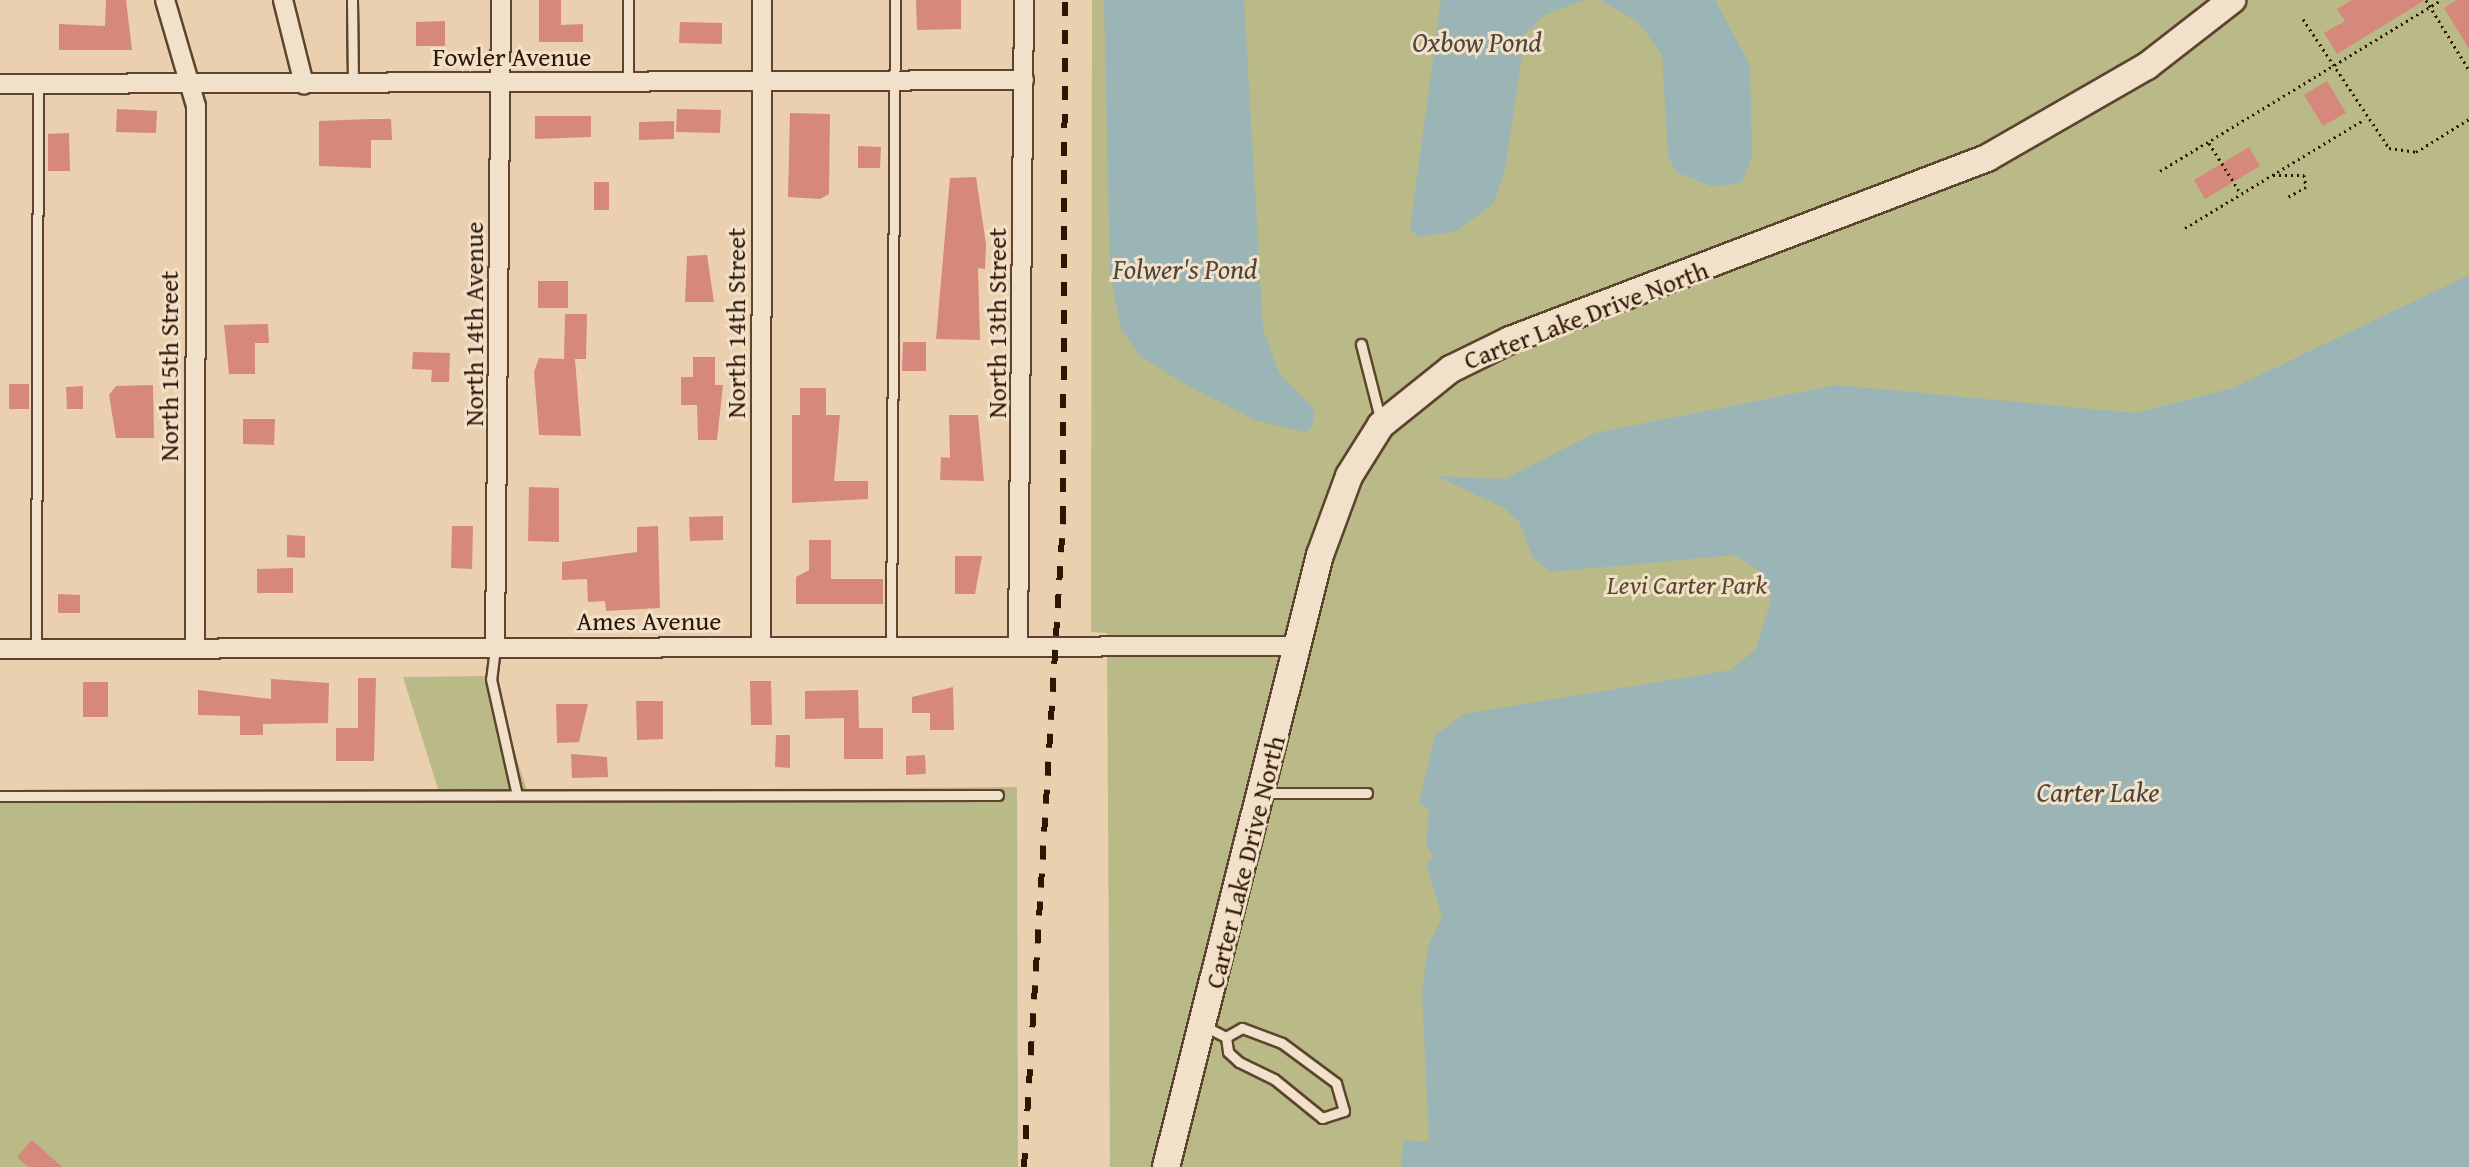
<!DOCTYPE html>
<html>
<head>
<meta charset="utf-8">
<style>
  body { margin:0 }
  #map { position:relative; width:2469px; height:1167px; overflow:hidden; background:#ead0ae; font-family:"Gentium Book Plus",serif }
  div>[style] { position:absolute }
  .green>* { inset:0; background:#baba88 }
  .water>* { inset:0; background:#9bb4b5 }
  .building>* { inset:0; background:#d6887d }
  .path>* { height:3px; margin-top:-1.5px; transform-origin:0; background:repeating-linear-gradient(90deg,#2f1503 0 2px,transparent 0 6px) }
  .roads { filter:drop-shadow(2px 0 #5e442e) drop-shadow(-2px 0 #5e442e) drop-shadow(0 2px #5e442e) drop-shadow(0 -2px #5e442e) }
  .lane>* { height:9px; margin:-4.5px; padding:0 4.5px; transform-origin:4.5px; border-radius:4.5px; background:#f1e0ca }
  .street>* { height:18px; margin:-9px; padding:0 9px; transform-origin:9px; border-radius:9px; background:#f1e0ca }
  .secondary>* { height:26px; margin:-13px; padding:0 13px; transform-origin:13px; border-radius:13px; background:#f1e0ca }
  .rail>* { height:6px; margin-top:-3px; transform-origin:0; background:repeating-linear-gradient(90deg,#2f1503 0 14px,transparent 0 28px) }
  span { translate:-50% -50%; white-space:nowrap; text-align:center; line-height:1.15; -webkit-text-stroke:6px #f1e0ca; paint-order:stroke }
  .street-label { font-size:26px; color:#2f1503 }
  .park-label { font-size:26px; color:#59472b; font-style:italic }
  .water-label { font-size:28px; color:#4f4538; font-style:italic }
</style>
</head>
<body>
<div id="map">
  <div class="green">
    <div style="clip-path:polygon(1092px 0,2469px 0,2469px 771px,2102px 1167px,1110px 1167px,1107px 633px,1091px 632px)"></div>
    <div style="clip-path:polygon(491px 676px,527px 791px,1017px 787px,1018px 1167px,0 1167px,0 795px,439px 792px,403px 677px)"></div>
  </div>
  <div class="water">
    <div style="clip-path:polygon(1104px 0,1244px 0,1263px 328px,1279px 373px,1314px 409px,1312px 428px,1304px 432px,1255px 420px,1181px 382px,1139px 355px,1121px 329px,1110px 275px)"></div>
    <div style="clip-path:polygon(1441px 0,1584px 0,1545px 15px,1525px 34px,1505px 171px,1493px 204px,1456px 231px,1419px 237px,1410px 229px)"></div>
    <div style="clip-path:polygon(1600px 0,1715px 0,1750px 65px,1752px 157px,1742px 182px,1713px 187px,1676px 172px,1668px 156px,1662px 55px,1639px 23px)"></div>
    <div style="clip-path:polygon(2469px 275px,2469px 1167px,1401px 1167px,1404px 1140px,1429px 1142px,1422px 990px,1428px 947px,1442px 917px,1426px 863px,1434px 858px,1426px 845px,1429px 809px,1419px 803px,1435px 735px,1464px 714px,1731px 670px,1755px 650px,1771px 601px,1759px 571px,1735px 555px,1551px 572px,1533px 558px,1520px 523px,1504px 508px,1436px 476px,1504px 479px,1595px 433px,1836px 385px,2135px 413px,2233px 388px)"></div>
  </div>
  <div class="building">
    <div style="clip-path:polygon(106px 0,126px 0,132px 50px,59px 50px,59px 24px,105px 26px)"></div>
    <div style="clip-path:polygon(539px 0,561px 0,561px 25px,583px 24px,583px 42px,539px 42px)"></div>
    <div style="clip-path:polygon(916px 0,961px 0,961px 29px,917px 30px)"></div>
    <div style="clip-path:polygon(2352px 0,2425px 0,2337px 54px,2324px 33px,2345px 21px,2337px 9px)"></div>
    <div style="clip-path:polygon(2457px 0,2469px 0,2469px 49px,2444px 8px)"></div>
    <div style="clip-path:polygon(445px 21px,445px 46px,416px 46px,416px 22px)"></div>
    <div style="clip-path:polygon(680px 22px,722px 23px,722px 44px,679px 43px)"></div>
    <div style="clip-path:polygon(2327px 81px,2346px 113px,2323px 126px,2304px 95px)"></div>
    <div style="clip-path:polygon(117px 109px,157px 111px,156px 133px,116px 132px)"></div>
    <div style="clip-path:polygon(677px 109px,721px 110px,720px 133px,676px 132px)"></div>
    <div style="clip-path:polygon(790px 113px,830px 114px,829px 194px,820px 199px,788px 197px)"></div>
    <div style="clip-path:polygon(535px 116px,591px 116px,591px 137px,535px 139px)"></div>
    <div style="clip-path:polygon(370px 119px,391px 119px,392px 140px,371px 140px,371px 168px,319px 166px,319px 121px)"></div>
    <div style="clip-path:polygon(674px 121px,674px 139px,639px 140px,639px 122px)"></div>
    <div style="clip-path:polygon(69px 133px,70px 171px,48px 171px,48px 134px)"></div>
    <div style="clip-path:polygon(858px 146px,881px 147px,880px 168px,858px 168px)"></div>
    <div style="clip-path:polygon(2249px 147px,2260px 166px,2205px 199px,2194px 180px)"></div>
    <div style="clip-path:polygon(976px 177px,986px 244px,985px 269px,978px 268px,980px 340px,936px 339px,950px 178px)"></div>
    <div style="clip-path:polygon(594px 182px,609px 182px,609px 210px,594px 210px)"></div>
    <div style="clip-path:polygon(707px 255px,714px 302px,685px 302px,687px 256px)"></div>
    <div style="clip-path:polygon(538px 281px,568px 281px,568px 308px,538px 308px)"></div>
    <div style="clip-path:polygon(565px 314px,587px 314px,586px 359px,575px 359px,581px 436px,539px 435px,534px 372px,539px 358px,564px 359px)"></div>
    <div style="clip-path:polygon(268px 324px,269px 343px,255px 343px,255px 374px,229px 374px,224px 325px)"></div>
    <div style="clip-path:polygon(903px 342px,926px 342px,926px 371px,902px 371px)"></div>
    <div style="clip-path:polygon(413px 352px,450px 353px,449px 382px,431px 382px,432px 370px,412px 369px)"></div>
    <div style="clip-path:polygon(693px 357px,715px 357px,715px 385px,723px 385px,717px 440px,698px 440px,697px 405px,681px 405px,681px 377px,693px 377px)"></div>
    <div style="clip-path:polygon(9px 384px,29px 384px,29px 409px,9px 409px)"></div>
    <div style="clip-path:polygon(153px 385px,154px 438px,116px 438px,109px 395px,116px 386px)"></div>
    <div style="clip-path:polygon(83px 386px,83px 409px,67px 409px,66px 387px)"></div>
    <div style="clip-path:polygon(800px 388px,826px 388px,826px 415px,840px 415px,834px 481px,868px 481px,868px 499px,792px 503px,792px 415px,800px 415px)"></div>
    <div style="clip-path:polygon(949px 415px,978px 415px,984px 481px,940px 480px,941px 457px,950px 458px)"></div>
    <div style="clip-path:polygon(243px 419px,275px 419px,274px 445px,243px 444px)"></div>
    <div style="clip-path:polygon(529px 487px,559px 488px,559px 542px,528px 541px)"></div>
    <div style="clip-path:polygon(723px 516px,723px 540px,690px 541px,689px 517px)"></div>
    <div style="clip-path:polygon(452px 526px,473px 526px,472px 569px,451px 568px)"></div>
    <div style="clip-path:polygon(658px 526px,660px 608px,606px 611px,605px 601px,588px 602px,587px 579px,562px 580px,562px 562px,637px 552px,637px 527px)"></div>
    <div style="clip-path:polygon(287px 535px,305px 536px,305px 558px,287px 557px)"></div>
    <div style="clip-path:polygon(809px 540px,831px 540px,831px 579px,883px 579px,883px 604px,796px 604px,796px 577px,809px 570px)"></div>
    <div style="clip-path:polygon(955px 556px,982px 556px,975px 594px,955px 594px)"></div>
    <div style="clip-path:polygon(293px 568px,293px 593px,257px 593px,257px 569px)"></div>
    <div style="clip-path:polygon(58px 594px,80px 595px,80px 613px,58px 613px)"></div>
    <div style="clip-path:polygon(358px 678px,376px 678px,374px 761px,336px 761px,336px 728px,358px 728px)"></div>
    <div style="clip-path:polygon(271px 679px,329px 683px,328px 723px,263px 724px,263px 735px,240px 735px,240px 716px,198px 715px,198px 690px,271px 699px)"></div>
    <div style="clip-path:polygon(750px 681px,771px 681px,772px 725px,751px 725px)"></div>
    <div style="clip-path:polygon(83px 682px,108px 682px,108px 717px,83px 717px)"></div>
    <div style="clip-path:polygon(953px 687px,954px 730px,930px 730px,930px 713px,912px 713px,912px 697px)"></div>
    <div style="clip-path:polygon(858px 690px,859px 728px,883px 728px,883px 759px,844px 759px,844px 718px,805px 719px,805px 691px)"></div>
    <div style="clip-path:polygon(636px 701px,663px 701px,663px 739px,637px 740px)"></div>
    <div style="clip-path:polygon(556px 704px,588px 704px,579px 742px,557px 743px)"></div>
    <div style="clip-path:polygon(776px 735px,790px 735px,790px 768px,775px 767px)"></div>
    <div style="clip-path:polygon(571px 754px,607px 757px,608px 777px,572px 778px)"></div>
    <div style="clip-path:polygon(925px 755px,926px 774px,906px 775px,906px 756px)"></div>
    <div style="clip-path:polygon(32px 1140px,62px 1167px,28px 1167px,17px 1157px)"></div>
  </div>
  <div class="path">
    <div style="left:2426px;top:0;width:82px;rotate:58.4deg"></div>
    <div style="left:2303px;top:19px;width:155px;rotate:56.3deg"></div>
    <div style="left:2389px;top:148px;width:27px;rotate:8deg"></div>
    <div style="left:2416px;top:152px;width:62px;rotate:-31.9deg"></div>
    <div style="left:2209px;top:143px;width:60px;rotate:57.9deg"></div>
    <div style="left:2160px;top:171px;width:329px;rotate:-31.3deg"></div>
    <div style="left:2273px;top:175px;width:31px"></div>
    <div style="left:2304px;top:175px;width:12px;rotate:81deg"></div>
    <div style="left:2306px;top:187px;width:21px;rotate:151deg"></div>
    <div style="left:2185px;top:228px;width:210px;rotate:-31.2deg"></div>
  </div>
  <div class="roads">
    <div class="lane">
      <div style="left:352px;top:0;width:83px;rotate:89.3deg"></div>
      <div style="left:628px;top:82px;width:82px;rotate:-90deg"></div>
      <div style="left:1361px;top:344px;width:81px;rotate:75.6deg"></div>
      <div style="left:891px;top:646px;width:646px;rotate:-89.65deg"></div>
      <div style="left:495px;top:648px;width:31px;rotate:97deg"></div>
      <div style="left:491px;top:679px;width:119px;rotate:77.4deg"></div>
      <div style="left:36px;top:649px;width:565px;rotate:-89.8deg"></div>
      <div style="left:1262px;top:793px;width:105px"></div>
      <div style="left:0;top:796px;width:998px;rotate:-0.06deg"></div>
      <div style="left:1204px;top:1026px;width:25px;rotate:27deg"></div>
      <div style="left:1226px;top:1037px;width:15px;rotate:82deg"></div>
      <div style="left:1228px;top:1052px;width:15px;rotate:42deg"></div>
      <div style="left:1239px;top:1062px;width:39px;rotate:26deg"></div>
      <div style="left:1274px;top:1079px;width:62px;rotate:39.1deg"></div>
      <div style="left:1322px;top:1118px;width:23px;rotate:-18deg"></div>
      <div style="left:1344px;top:1111px;width:29px;rotate:-106deg"></div>
      <div style="left:1336px;top:1083px;width:67px;rotate:-143.5deg"></div>
      <div style="left:1282px;top:1043px;width:43px;rotate:-159.4deg"></div>
      <div style="left:1242px;top:1028px;width:18px;rotate:151deg"></div>
    </div>
    <div class="street">
      <div style="left:165px;top:0;width:110px;rotate:73.7deg"></div>
      <div style="left:196px;top:106px;width:543px;rotate:90.11deg"></div>
      <div style="left:283px;top:0;width:87px;rotate:76deg"></div>
      <div style="left:0;top:84px;width:1024px;rotate:-0.22deg"></div>
      <div style="left:1018px;top:646px;width:646px;rotate:-89.47deg"></div>
      <div style="left:761px;top:647px;width:647px;rotate:-89.91deg"></div>
      <div style="left:495px;top:648px;width:648px;rotate:-89.47deg"></div>
      <div style="left:0;top:649px;width:1298px;rotate:-0.13deg"></div>
    </div>
    <div class="secondary">
      <div style="left:1166px;top:1167px;width:631px;rotate:-75.88deg"></div>
      <div style="left:1320px;top:555px;width:84px;rotate:-69.8deg"></div>
      <div style="left:1349px;top:476px;width:60px;rotate:-57.9deg"></div>
      <div style="left:1381px;top:425px;width:90px;rotate:-38.7deg"></div>
      <div style="left:1451px;top:369px;width:66px;rotate:-26.2deg"></div>
      <div style="left:1510px;top:340px;width:511px;rotate:-20.88deg"></div>
      <div style="left:1987px;top:158px;width:185px;rotate:-29.9deg"></div>
      <div style="left:2147px;top:66px;width:108px;rotate:-37.8deg"></div>
    </div>
  </div>
  <div class="rail">
    <div style="left:1024px;top:1167px;width:648px;rotate:-86.55deg"></div>
    <div style="left:1063px;top:520px;width:520px;rotate:-89.78deg"></div>
  </div>
  <div class="street-label">
    <span style="left:512px;top:57px">Fowler Avenue</span>
    <span style="left:1586px;top:315px;rotate:-21deg">Carter Lake Drive North</span>
    <span style="left:736px;top:323px;rotate:-90deg">North 14th Street</span>
    <span style="left:997px;top:323px;rotate:-90deg">North 13th Street</span>
    <span style="left:474px;top:324px;rotate:-90deg">North 14th Avenue</span>
    <span style="left:169px;top:366px;rotate:-90deg">North 15th Street</span>
    <span style="left:649px;top:621px">Ames Avenue</span>
    <span style="left:1245px;top:862px;rotate:-76deg">Carter Lake Drive North</span>
  </div>
  <div class="park-label">
    <span style="left:1687px;top:585px">Levi Carter Park</span>
  </div>
  <div class="water-label">
    <span style="left:1477px;top:42px">Oxbow Pond</span>
    <span style="left:1185px;top:269px">Folwer's Pond</span>
    <span style="left:2098px;top:792px">Carter Lake</span>
  </div>
</div>
</body>
</html>
